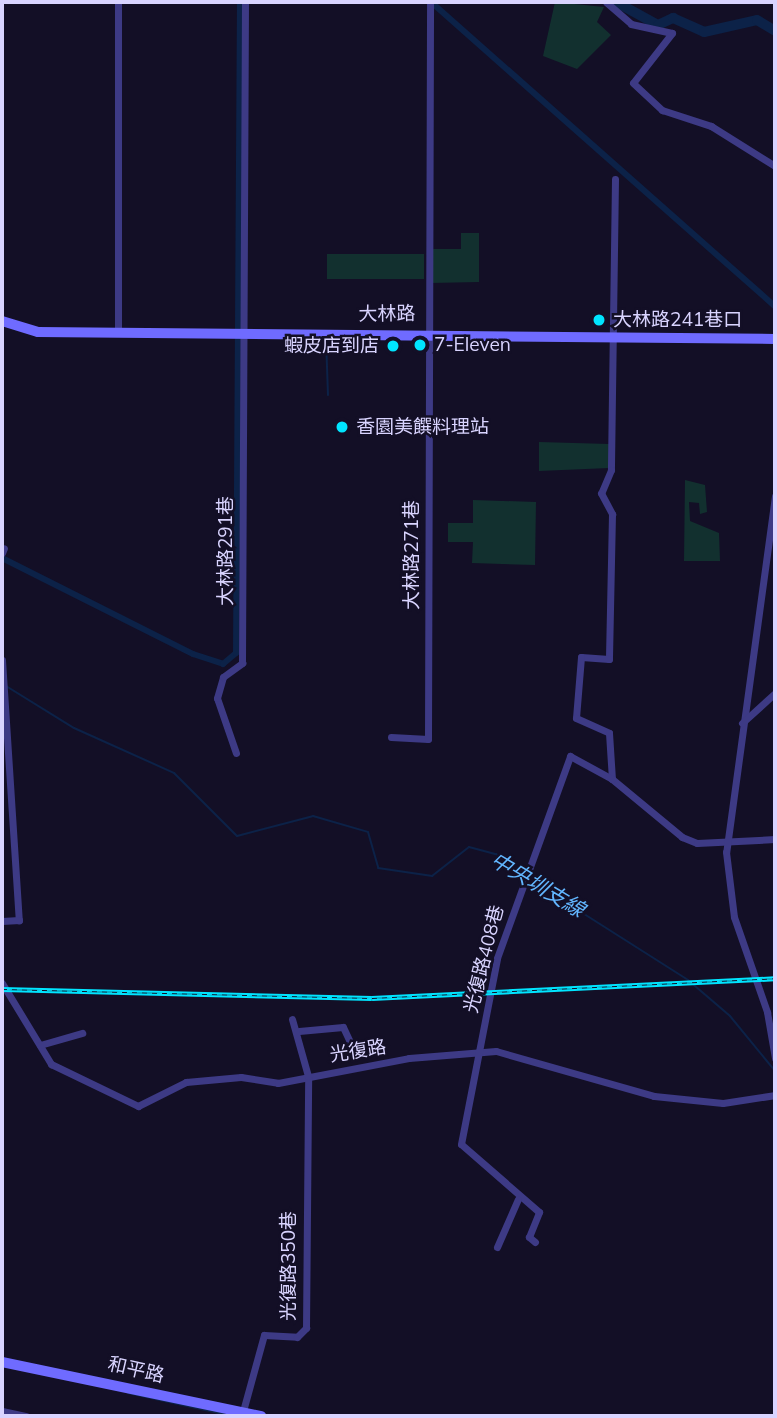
<!DOCTYPE html>
<html>
<head>
<meta charset="utf-8">
<style>
  body { margin:0 }
  #map { position:relative; width:777px; height:1418px; overflow:hidden; background:#130f26; font-family:Mulish,"Noto Sans TC",sans-serif }
  div>[style] { position:absolute }
  .green>* { inset:0; background:#12302f }
  .stream>* { height:2px; margin:-1px; padding:0 1px; transform-origin:1px; border-radius:1px; background:#0c2248 }
  .canal>* { height:6px; margin:-3px; padding:0 3px; transform-origin:3px; border-radius:3px; background:#0c2248 }
  .river>* { height:10px; margin:-5px; padding:0 5px; transform-origin:5px; border-radius:5px; background:#0c2248 }
  .street>* { height:7px; margin:-3.5px; padding:0 3.5px; transform-origin:3.5px; border-radius:3.5px; background:#3d3a85 }
  .secondary>* { height:10px; margin:-5px; padding:0 5px; transform-origin:5px; border-radius:5px; background:#6f6bff }
  .rail>* { height:4.5px; margin-top:-2.25px; transform-origin:0; background:repeating-linear-gradient(90deg,#130f26 0 5px,#00e5ff 0 10px); box-sizing:border-box; border-block:2px solid #00e5ff }
  .dots>* { width:19px; height:19px; translate:-50% -50%; box-sizing:border-box; border:4px solid #130f26; border-radius:50% }
  span { translate:-50% -50%; white-space:nowrap; text-align:center; line-height:1.15; -webkit-text-stroke:5px #130f26; paint-order:stroke }
  .street-label { font-size:19px; color:#d9d4ff }
  .poi-label { font-size:19px; color:#d9d4ff }
  .left { translate:0 -50%; text-align:left }
  .right { translate:-100% -50%; text-align:right }
  .water-label { font-size:21px; color:#62b6ff; font-style:italic }
  .frame { position:absolute; inset:0; border:4px solid #d9d4ff; pointer-events:none }
</style>
</head>
<body>
<div id="map">
  <div class="green">
    <div style="clip-path:polygon(555px 2px,604px 7px,597px 22px,611px 35px,577px 69px,543px 56px)"></div>
    <div style="clip-path:polygon(461px 233px,479px 233px,479px 282px,431px 283px,431px 249px,461px 249px)"></div>
    <div style="clip-path:polygon(327px 254px,424px 254px,424px 279px,327px 279px)"></div>
    <div style="clip-path:polygon(539px 442px,609px 444px,609px 468px,539px 471px)"></div>
    <div style="clip-path:polygon(685px 480px,705px 485px,707px 512px,700px 514px,699px 503px,689px 502px,690px 521px,719px 533px,720px 561px,684px 561px)"></div>
    <div style="clip-path:polygon(473px 500px,536px 502px,535px 565px,472px 563px,473px 542px,448px 542px,448px 523px,473px 523px)"></div>
  </div>
  <div class="stream">
    <div style="left:326px;top:338px;width:57px;rotate:88deg"></div>
    <div style="left:6px;top:686px;width:80px;rotate:31.7deg"></div>
    <div style="left:74px;top:728px;width:110px;rotate:24.2deg"></div>
    <div style="left:174px;top:773px;width:89px;rotate:45deg"></div>
    <div style="left:237px;top:836px;width:79px;rotate:-14.7deg"></div>
    <div style="left:313px;top:816px;width:57px;rotate:16.2deg"></div>
    <div style="left:368px;top:832px;width:37px;rotate:74deg"></div>
    <div style="left:378px;top:868px;width:55px;rotate:8.4deg"></div>
    <div style="left:432px;top:876px;width:47px;rotate:-38.1deg"></div>
    <div style="left:469px;top:847px;width:28px;rotate:15deg"></div>
    <div style="left:496px;top:854px;width:36px;rotate:36deg"></div>
    <div style="left:529px;top:879px;width:188px;rotate:32.4deg"></div>
    <div style="left:688px;top:980px;width:55px;rotate:40.6deg"></div>
    <div style="left:730px;top:1016px;width:71px;rotate:50.7deg"></div>
    <div style="left:128px;top:1393px;width:107px;rotate:12.4deg"></div>
  </div>
  <div class="canal">
    <div style="left:431px;top:2px;width:459px;rotate:41.5deg"></div>
    <div style="left:2px;top:558px;width:214px;rotate:26.7deg"></div>
    <div style="left:193px;top:654px;width:32px;rotate:18deg"></div>
    <div style="left:223px;top:664px;width:17px;rotate:-40deg"></div>
    <div style="left:236px;top:653px;width:651px;rotate:-89.65deg"></div>
  </div>
  <div class="river">
    <div style="left:616px;top:2px;width:48px;rotate:28.7deg"></div>
    <div style="left:658px;top:25px;width:17px;rotate:-25deg"></div>
    <div style="left:673px;top:18px;width:34px;rotate:24deg"></div>
    <div style="left:704px;top:32px;width:54px;rotate:-12.8deg"></div>
    <div style="left:757px;top:20px;width:21px;rotate:31deg"></div>
  </div>
  <div class="street">
    <div style="left:606px;top:2px;width:33px;rotate:41deg"></div>
    <div style="left:631px;top:24px;width:42px;rotate:12.4deg"></div>
    <div style="left:672px;top:33px;width:63px;rotate:128deg"></div>
    <div style="left:633px;top:83px;width:40px;rotate:43deg"></div>
    <div style="left:662px;top:110px;width:52px;rotate:18.1deg"></div>
    <div style="left:711px;top:126px;width:75px;rotate:32deg"></div>
    <div style="left:615px;top:179px;width:291px;rotate:90.8deg"></div>
    <div style="left:611px;top:470px;width:25px;rotate:113deg"></div>
    <div style="left:601px;top:493px;width:24px;rotate:62deg"></div>
    <div style="left:612px;top:514px;width:145px;rotate:91.2deg"></div>
    <div style="left:609px;top:659px;width:28px;rotate:-176deg"></div>
    <div style="left:581px;top:657px;width:61px;rotate:94.7deg"></div>
    <div style="left:576px;top:718px;width:36px;rotate:24deg"></div>
    <div style="left:609px;top:733px;width:46px;rotate:86.3deg"></div>
    <div style="left:612px;top:779px;width:91px;rotate:39.6deg"></div>
    <div style="left:682px;top:837px;width:16px;rotate:22deg"></div>
    <div style="left:697px;top:843px;width:78px;rotate:-2.9deg"></div>
    <div style="left:118px;top:333px;width:331px;rotate:-90deg"></div>
    <div style="left:775px;top:496px;width:359px;rotate:97.8deg"></div>
    <div style="left:726px;top:852px;width:65px;rotate:83deg"></div>
    <div style="left:734px;top:917px;width:101px;rotate:70.8deg"></div>
    <div style="left:767px;top:1012px;width:47px;rotate:80.1deg"></div>
    <div style="left:2px;top:553px;width:5px;rotate:-68deg"></div>
    <div style="left:2px;top:660px;width:261px;rotate:86.3deg"></div>
    <div style="left:19px;top:920px;width:17px;rotate:177deg"></div>
    <div style="left:742px;top:723px;width:45px;rotate:-42.3deg"></div>
    <div style="left:391px;top:737px;width:37px;rotate:3deg"></div>
    <div style="left:428px;top:739px;width:737px;rotate:-89.84deg"></div>
    <div style="left:236px;top:753px;width:58px;rotate:-109.1deg"></div>
    <div style="left:217px;top:698px;width:22px;rotate:-74deg"></div>
    <div style="left:223px;top:677px;width:24px;rotate:-36deg"></div>
    <div style="left:242px;top:663px;width:661px;rotate:-89.74deg"></div>
    <div style="left:2px;top:983px;width:95px;rotate:58.8deg"></div>
    <div style="left:51px;top:1064px;width:97px;rotate:25.8deg"></div>
    <div style="left:138px;top:1106px;width:54px;rotate:-26.6deg"></div>
    <div style="left:186px;top:1082px;width:55px;rotate:-5.2deg"></div>
    <div style="left:241px;top:1077px;width:37px;rotate:9deg"></div>
    <div style="left:278px;top:1083px;width:133px;rotate:-10.8deg"></div>
    <div style="left:409px;top:1058px;width:87px;rotate:-4.6deg"></div>
    <div style="left:496px;top:1051px;width:164px;rotate:15.9deg"></div>
    <div style="left:654px;top:1096px;width:69px;rotate:5.8deg"></div>
    <div style="left:723px;top:1103px;width:53px;rotate:-8.7deg"></div>
    <div style="left:299px;top:1031px;width:44px;rotate:-5.2deg"></div>
    <div style="left:343px;top:1027px;width:23px;rotate:65deg"></div>
    <div style="left:40px;top:1045px;width:44px;rotate:-15.9deg"></div>
    <div style="left:535px;top:1242px;width:8px;rotate:-140deg"></div>
    <div style="left:529px;top:1237px;width:27px;rotate:-68deg"></div>
    <div style="left:539px;top:1212px;width:103px;rotate:-138.9deg"></div>
    <div style="left:461px;top:1144px;width:189px;rotate:-79deg"></div>
    <div style="left:497px;top:958px;width:215px;rotate:-70.1deg"></div>
    <div style="left:570px;top:756px;width:48px;rotate:28.7deg"></div>
    <div style="left:497px;top:1247px;width:52px;rotate:-66.4deg"></div>
    <div style="left:2px;top:1411px;width:25px;rotate:12deg"></div>
    <div style="left:243px;top:1411px;width:79px;rotate:-74.6deg"></div>
    <div style="left:264px;top:1335px;width:33px;rotate:3deg"></div>
    <div style="left:297px;top:1337px;width:13px;rotate:-45deg"></div>
    <div style="left:306px;top:1328px;width:252px;rotate:-89.5deg"></div>
    <div style="left:308px;top:1076px;width:59px;rotate:-105.7deg"></div>
  </div>
  <div class="secondary">
    <div style="left:2px;top:321px;width:38px;rotate:17deg"></div>
    <div style="left:38px;top:332px;width:737px;rotate:0.54deg"></div>
    <div style="left:2px;top:1362px;width:265px;rotate:11.8deg"></div>
  </div>
  <div class="rail">
    <div style="left:2px;top:989px;width:370px;rotate:1.4deg"></div>
    <div style="left:372px;top:998px;width:403px;rotate:-2.8deg"></div>
  </div>
  <div class="dots">
    <div style="left:599px;top:320px;background:#00e5ff"></div>
    <div style="left:420px;top:345px;background:#00e5ff"></div>
    <div style="left:393px;top:346px;background:#00e5ff"></div>
    <div style="left:342px;top:427px;background:#00e5ff"></div>
  </div>
  <div class="street-label">
    <span style="left:387px;top:314px;rotate:-1deg">大林路</span>
    <span style="left:226px;top:551px;rotate:-90deg">大林路291巷</span>
    <span style="left:412px;top:555px;rotate:-90deg">大林路271巷</span>
    <span style="left:484px;top:959px;rotate:-76deg">光復路408巷</span>
    <span style="left:358px;top:1051px;rotate:-9deg">光復路</span>
    <span style="left:289px;top:1266px;rotate:-90deg">光復路350巷</span>
    <span style="left:136px;top:1370px;rotate:13deg">和平路</span>
  </div>
  <div class="poi-label">
    <span class="left" style="left:613px;top:320px">大林路241巷口</span>
    <span class="left" style="left:434px;top:345px">7-Eleven</span>
    <span class="right" style="left:379px;top:346px">蝦皮店到店</span>
    <span class="left" style="left:356px;top:427px">香園美饌料理站</span>
  </div>
  <div class="water-label">
    <span style="left:538px;top:884px;rotate:31deg">中央圳支線</span>
  </div>
  <div class="frame"></div>
</div>
</body>
</html>
